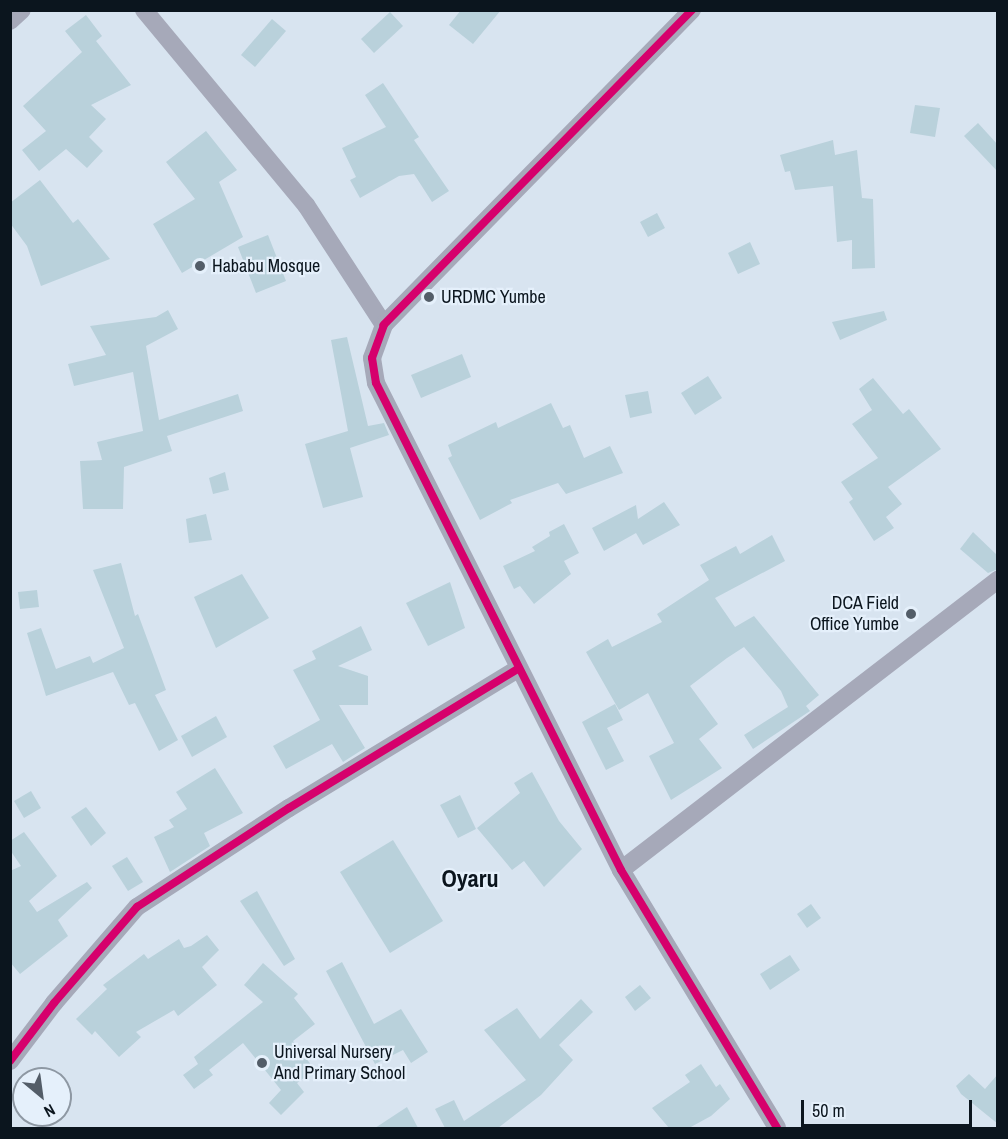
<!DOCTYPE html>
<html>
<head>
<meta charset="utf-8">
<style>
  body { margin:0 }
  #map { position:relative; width:1008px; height:1139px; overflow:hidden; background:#d8e4f0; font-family:"Archivo Narrow",sans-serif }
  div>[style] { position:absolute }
  .building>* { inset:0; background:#b9d1db }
  .minor>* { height:18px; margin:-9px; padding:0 9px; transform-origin:9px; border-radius:9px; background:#a6a9b9 }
  .cycleway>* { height:8px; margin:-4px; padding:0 4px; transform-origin:4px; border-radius:4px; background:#d6006c }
  .dots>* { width:16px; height:16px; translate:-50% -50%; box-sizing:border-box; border:3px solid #e5f0fb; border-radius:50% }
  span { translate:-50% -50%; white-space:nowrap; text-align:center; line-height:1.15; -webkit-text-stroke:4.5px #e5f0fb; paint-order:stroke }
  .poi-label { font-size:18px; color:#0b151e }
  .left { translate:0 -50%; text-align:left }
  .right { translate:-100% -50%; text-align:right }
  .district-label { font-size:24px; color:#0b151e; font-weight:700 }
  .frame { position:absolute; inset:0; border:12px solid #0b151e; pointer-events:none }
  .north { position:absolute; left:12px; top:1067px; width:60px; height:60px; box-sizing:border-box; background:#e5f0fb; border:2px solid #8e98a3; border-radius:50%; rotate:151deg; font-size:16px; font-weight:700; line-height:24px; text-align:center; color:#0b151e }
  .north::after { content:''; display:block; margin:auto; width:21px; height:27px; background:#535d68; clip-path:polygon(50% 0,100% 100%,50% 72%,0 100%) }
  .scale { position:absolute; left:801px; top:1100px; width:171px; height:27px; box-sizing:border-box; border:3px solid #0b151e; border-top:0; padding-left:8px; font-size:18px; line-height:21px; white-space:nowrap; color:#0b151e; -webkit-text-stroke:4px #e5f0fb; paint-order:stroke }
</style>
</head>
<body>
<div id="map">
  <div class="building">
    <div style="clip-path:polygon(461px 10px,501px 10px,473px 44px,449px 25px)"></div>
    <div style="clip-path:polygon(390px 12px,403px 26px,374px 53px,361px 39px)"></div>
    <div style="clip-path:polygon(86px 15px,102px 36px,96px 41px,131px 85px,91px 105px,106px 119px,89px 137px,103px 151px,87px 168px,66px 149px,39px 171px,22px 150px,46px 131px,23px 106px,82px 52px,65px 31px)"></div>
    <div style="clip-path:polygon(272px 19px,286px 31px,255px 67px,241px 55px)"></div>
    <div style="clip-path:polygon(383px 83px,419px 137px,414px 140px,449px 191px,432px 202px,414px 174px,399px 176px,360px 198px,350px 180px,356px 177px,342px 148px,386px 127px,365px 95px)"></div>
    <div style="clip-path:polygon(915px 105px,940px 108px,935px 137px,910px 133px)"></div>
    <div style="clip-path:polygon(978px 123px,998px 145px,998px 172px,964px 136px)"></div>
    <div style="clip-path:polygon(206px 131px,237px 170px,219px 182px,243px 237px,182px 273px,153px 224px,195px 199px,166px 162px)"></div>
    <div style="clip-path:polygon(833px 140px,835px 155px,857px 150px,862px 198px,873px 199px,875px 268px,852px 269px,852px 240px,837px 242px,833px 186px,795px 190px,790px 171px,785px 172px,780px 155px)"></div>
    <div style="clip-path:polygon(40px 180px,73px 223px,78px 219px,110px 259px,41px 286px,27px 246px,10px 223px,10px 203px)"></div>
    <div style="clip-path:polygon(657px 213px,665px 228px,648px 237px,640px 222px)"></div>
    <div style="clip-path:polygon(268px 235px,286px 281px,256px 293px,238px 247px)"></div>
    <div style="clip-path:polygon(750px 242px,760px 264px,738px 274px,728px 253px)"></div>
    <div style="clip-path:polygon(168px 310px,178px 329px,146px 346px,159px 420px,238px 394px,243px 411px,167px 436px,172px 451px,124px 467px,123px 509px,83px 509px,80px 461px,102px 460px,97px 442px,143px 431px,133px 372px,74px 386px,68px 364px,106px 355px,90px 326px,156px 317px)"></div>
    <div style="clip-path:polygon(884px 311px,887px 320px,840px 340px,832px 322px)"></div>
    <div style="clip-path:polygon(347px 337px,368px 426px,384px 423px,389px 435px,350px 448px,363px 497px,323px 508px,305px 444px,348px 431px,331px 340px)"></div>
    <div style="clip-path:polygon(462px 354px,471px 377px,421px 398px,411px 375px)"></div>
    <div style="clip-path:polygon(708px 376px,722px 398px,695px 415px,681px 393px)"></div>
    <div style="clip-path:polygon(873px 378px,903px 414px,909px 409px,941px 449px,888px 487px,902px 504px,886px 517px,894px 528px,874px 541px,849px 502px,853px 499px,841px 482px,878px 458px,852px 424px,872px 410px,859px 389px)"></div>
    <div style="clip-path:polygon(648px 391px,652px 413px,630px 418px,625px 395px)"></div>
    <div style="clip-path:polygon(551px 403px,563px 428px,570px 425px,584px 458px,610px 446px,623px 473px,566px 494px,558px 483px,510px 500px,512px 503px,480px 520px,448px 458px,452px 456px,448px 445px,496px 422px,498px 428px)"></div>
    <div style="clip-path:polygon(225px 472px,229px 490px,213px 494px,209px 478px)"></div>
    <div style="clip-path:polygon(664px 502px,680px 525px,643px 545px,636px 533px,604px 551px,592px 528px,636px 505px,638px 519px)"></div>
    <div style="clip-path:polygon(206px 514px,212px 540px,189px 543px,186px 519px)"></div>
    <div style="clip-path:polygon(564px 524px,579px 553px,564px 561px,571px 574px,534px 604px,520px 586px,514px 589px,503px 566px,535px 551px,532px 547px,550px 536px,549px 532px)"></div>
    <div style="clip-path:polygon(973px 532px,998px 556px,998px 569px,988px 573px,960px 549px)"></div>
    <div style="clip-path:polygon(772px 535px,785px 561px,715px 598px,735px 627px,754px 616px,819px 695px,806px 706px,810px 711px,753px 749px,744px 735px,788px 707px,781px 691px,744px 647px,727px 658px,690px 686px,718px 724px,699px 739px,722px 768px,671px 800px,649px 756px,674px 743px,648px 693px,619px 710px,586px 652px,608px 639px,612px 647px,662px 622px,657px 614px,709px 580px,700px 565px,736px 546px,740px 554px)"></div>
    <div style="clip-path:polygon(121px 563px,135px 616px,138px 614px,166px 690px,155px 695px,178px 740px,159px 751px,135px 703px,129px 705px,113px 672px,46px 696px,27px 633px,41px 628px,56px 669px,90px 656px,93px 663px,124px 648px,93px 570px)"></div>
    <div style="clip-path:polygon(242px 574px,269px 618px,216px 648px,194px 597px)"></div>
    <div style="clip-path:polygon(450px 582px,465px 628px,428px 646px,406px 603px)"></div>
    <div style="clip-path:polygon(37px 590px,39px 607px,20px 609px,18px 592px)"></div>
    <div style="clip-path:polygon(361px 626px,372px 650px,338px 666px,368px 676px,368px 705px,339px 705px,365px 748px,343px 762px,332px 744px,286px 769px,273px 746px,320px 720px,293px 670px,316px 659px,312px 651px)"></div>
    <div style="clip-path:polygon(615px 704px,623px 720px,607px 728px,624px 761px,606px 770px,582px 722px)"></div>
    <div style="clip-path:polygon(216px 716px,227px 737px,192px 757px,181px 736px)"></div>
    <div style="clip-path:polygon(215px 768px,243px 813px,204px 833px,210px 846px,170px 872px,154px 837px,174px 827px,169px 820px,187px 809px,176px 792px)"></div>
    <div style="clip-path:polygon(532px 772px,559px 821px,582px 849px,544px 887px,524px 861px,512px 870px,477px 828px,520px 793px,514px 783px)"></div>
    <div style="clip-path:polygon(31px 791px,41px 808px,24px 818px,14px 801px)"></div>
    <div style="clip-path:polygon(460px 795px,476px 829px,458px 838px,440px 805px)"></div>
    <div style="clip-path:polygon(86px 807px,106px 833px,91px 846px,71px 817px)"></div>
    <div style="clip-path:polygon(24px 832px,57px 876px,29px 901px,37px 912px,87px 882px,92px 888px,58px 920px,68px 936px,20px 974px,10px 962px,10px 871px,21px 866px,10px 850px,10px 841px)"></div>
    <div style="clip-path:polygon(393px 840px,443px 921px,390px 953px,340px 872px)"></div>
    <div style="clip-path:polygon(127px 857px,143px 882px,128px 891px,112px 866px)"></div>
    <div style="clip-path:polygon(257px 891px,295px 959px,284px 966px,240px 901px)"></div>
    <div style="clip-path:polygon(811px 904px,821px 918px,807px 928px,797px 914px)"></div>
    <div style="clip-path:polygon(207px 935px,219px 950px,202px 967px,217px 985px,178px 1016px,174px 1010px,136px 1032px,141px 1037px,119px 1057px,95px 1031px,92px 1035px,76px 1019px,107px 989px,103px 985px,144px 954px,148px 959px,179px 939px,184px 948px,191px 946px)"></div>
    <div style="clip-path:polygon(790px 955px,800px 970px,770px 990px,760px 974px)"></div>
    <div style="clip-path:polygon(342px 962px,374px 1024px,401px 1009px,428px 1052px,411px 1063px,403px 1050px,375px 1064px,326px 971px)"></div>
    <div style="clip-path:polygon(263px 963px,298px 994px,294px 998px,315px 1024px,293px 1041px,315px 1070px,297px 1083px,304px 1092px,281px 1115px,269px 1103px,281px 1090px,243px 1043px,209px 1070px,213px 1075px,194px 1089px,183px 1075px,198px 1064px,194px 1057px,263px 1002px,244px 985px)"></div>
    <div style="clip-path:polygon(640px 985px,651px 998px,635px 1011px,625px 997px)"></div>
    <div style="clip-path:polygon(581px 999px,593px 1012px,559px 1045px,573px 1060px,541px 1095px,498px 1128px,445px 1128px,435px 1109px,454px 1100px,464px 1121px,526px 1080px,484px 1030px,517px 1008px,540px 1039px)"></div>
    <div style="clip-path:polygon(701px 1064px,716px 1087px,720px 1084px,730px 1099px,711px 1116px,689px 1128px,669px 1128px,652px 1108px,690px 1082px,685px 1075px)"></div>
    <div style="clip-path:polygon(969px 1074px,985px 1089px,998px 1074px,998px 1124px,961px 1094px,956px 1086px)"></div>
    <div style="clip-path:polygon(407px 1107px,418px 1128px,375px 1128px)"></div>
  </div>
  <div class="minor">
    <div style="left:144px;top:10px;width:254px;rotate:50.3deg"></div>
    <div style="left:306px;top:205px;width:143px;rotate:57deg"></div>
    <div style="left:692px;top:10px;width:441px;rotate:134.4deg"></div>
    <div style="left:384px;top:325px;width:35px;rotate:110deg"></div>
    <div style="left:372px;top:358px;width:25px;rotate:81deg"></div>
    <div style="left:376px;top:383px;width:545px;rotate:63.29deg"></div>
    <div style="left:621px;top:870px;width:301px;rotate:58.8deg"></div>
    <div style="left:10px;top:21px;width:16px;rotate:-43deg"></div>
    <div style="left:621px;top:870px;width:476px;rotate:-37.6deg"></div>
    <div style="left:10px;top:1061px;width:73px;rotate:-52.8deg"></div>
    <div style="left:54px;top:1003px;width:127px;rotate:-49.2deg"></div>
    <div style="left:137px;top:907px;width:181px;rotate:-33.1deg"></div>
    <div style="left:289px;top:808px;width:269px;rotate:-31.3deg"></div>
  </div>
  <div class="cycleway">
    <div style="left:692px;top:10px;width:441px;rotate:134.4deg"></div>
    <div style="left:384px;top:325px;width:35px;rotate:110deg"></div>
    <div style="left:372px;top:358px;width:25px;rotate:81deg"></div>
    <div style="left:376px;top:383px;width:545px;rotate:63.29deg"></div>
    <div style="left:621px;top:870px;width:301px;rotate:58.8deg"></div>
    <div style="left:10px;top:1061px;width:73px;rotate:-52.8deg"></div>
    <div style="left:54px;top:1003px;width:127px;rotate:-49.2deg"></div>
    <div style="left:137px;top:907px;width:181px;rotate:-33.1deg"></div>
    <div style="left:289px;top:808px;width:269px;rotate:-31.3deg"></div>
  </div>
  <div class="dots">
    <div style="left:200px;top:266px;background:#535d68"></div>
    <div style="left:429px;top:297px;background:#535d68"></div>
    <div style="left:911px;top:614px;background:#535d68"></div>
    <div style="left:262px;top:1063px;background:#535d68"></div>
  </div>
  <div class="poi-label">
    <span class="left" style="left:212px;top:266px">Hababu Mosque</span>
    <span class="left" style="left:441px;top:297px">URDMC Yumbe</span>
    <span class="right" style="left:899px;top:614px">DCA Field<br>Office Yumbe</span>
    <span class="left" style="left:274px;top:1063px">Universal Nursery<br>And Primary School</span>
  </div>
  <div class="district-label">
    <span style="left:470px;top:879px">Oyaru</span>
  </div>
  <div class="frame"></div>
  <div class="north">N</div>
  <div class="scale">50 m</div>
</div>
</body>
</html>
